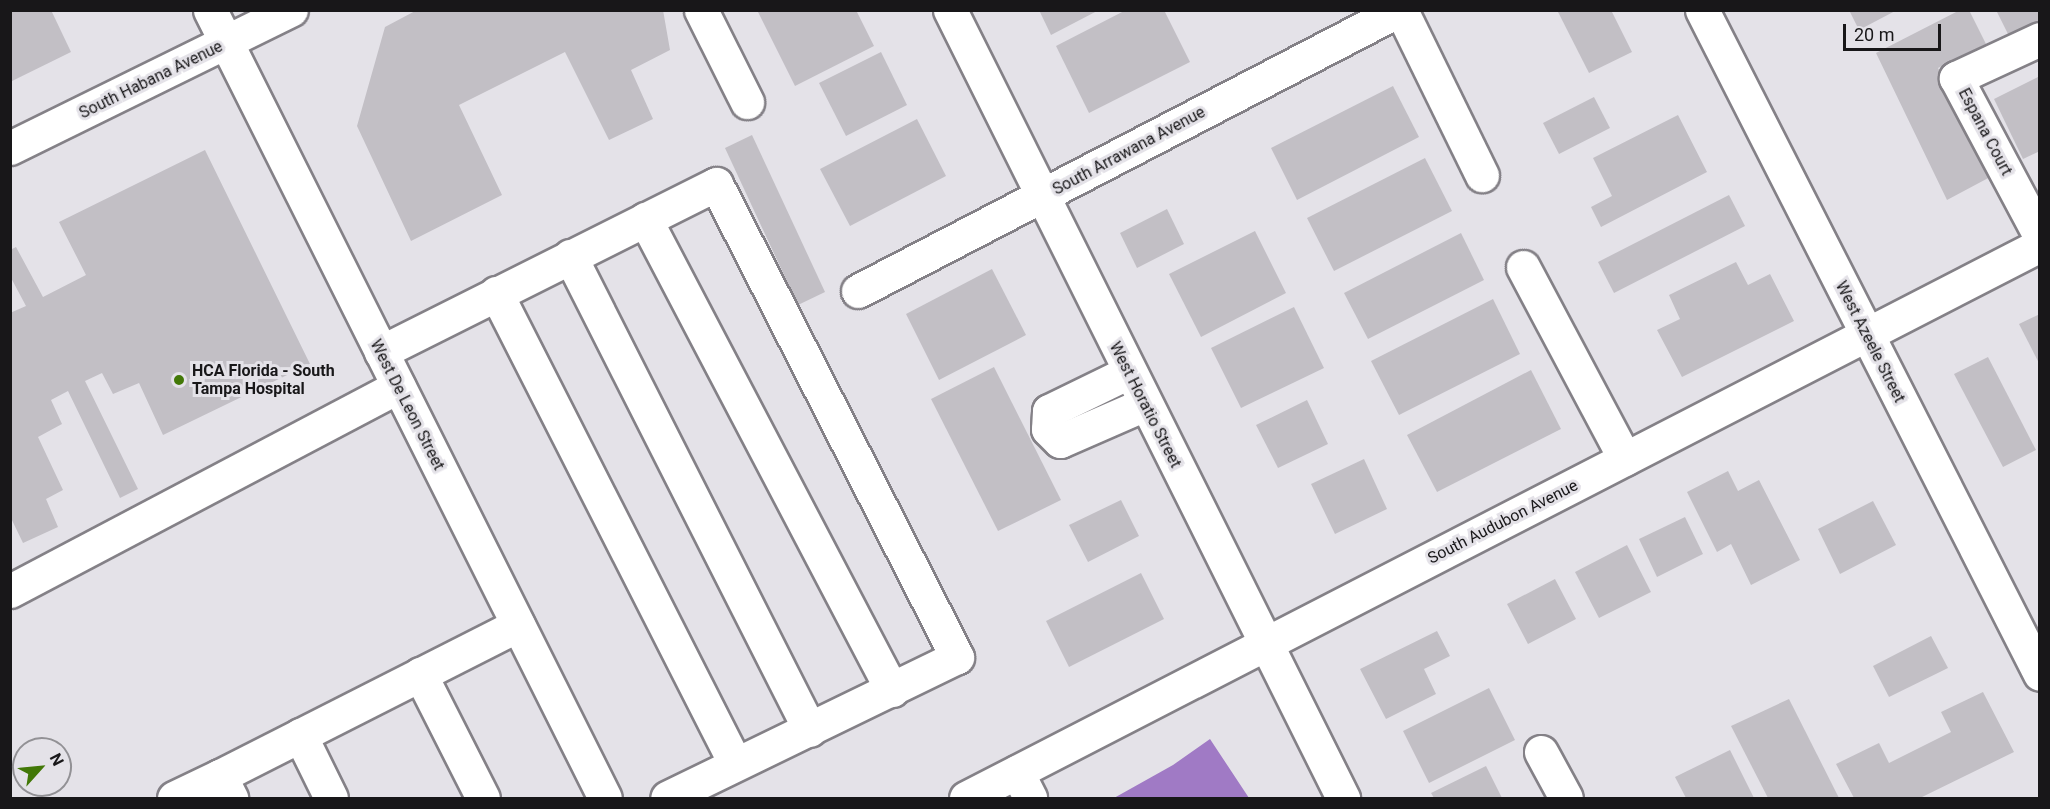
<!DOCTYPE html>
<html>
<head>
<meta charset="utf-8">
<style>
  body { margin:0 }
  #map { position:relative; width:2050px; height:809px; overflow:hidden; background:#e4e2e8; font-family:Roboto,sans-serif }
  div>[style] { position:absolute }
  .water>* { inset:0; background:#a07ac5 }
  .building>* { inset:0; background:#c2bfc5 }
  .roads { filter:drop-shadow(2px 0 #848187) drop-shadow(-2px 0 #848187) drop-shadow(0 2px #848187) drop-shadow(0 -2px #848187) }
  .minor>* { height:33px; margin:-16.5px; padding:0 16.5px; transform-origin:16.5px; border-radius:16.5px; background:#fff }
  .major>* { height:33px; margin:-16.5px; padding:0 16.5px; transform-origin:16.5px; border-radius:16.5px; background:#fff }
  .dots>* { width:16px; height:16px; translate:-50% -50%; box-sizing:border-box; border:3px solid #e4e2e8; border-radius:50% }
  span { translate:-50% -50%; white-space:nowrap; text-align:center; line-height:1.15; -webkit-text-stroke:6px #e4e2e8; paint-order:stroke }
  .street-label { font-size:16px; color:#181719 }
  .poi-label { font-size:16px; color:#181719; font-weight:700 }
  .left { translate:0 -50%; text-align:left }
  .frame { position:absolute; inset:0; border:12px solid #181719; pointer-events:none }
  .north { position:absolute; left:12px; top:737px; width:60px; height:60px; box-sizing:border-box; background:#e4e2e8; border:2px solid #929195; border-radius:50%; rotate:63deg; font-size:16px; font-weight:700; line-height:24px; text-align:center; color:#181719 }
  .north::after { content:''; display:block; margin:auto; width:21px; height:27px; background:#427807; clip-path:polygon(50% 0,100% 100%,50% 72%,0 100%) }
  .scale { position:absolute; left:1843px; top:24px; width:98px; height:27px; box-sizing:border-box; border:3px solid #181719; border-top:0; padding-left:8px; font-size:18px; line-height:21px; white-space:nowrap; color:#181719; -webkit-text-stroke:4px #e4e2e8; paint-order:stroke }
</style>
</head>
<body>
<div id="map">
  <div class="water">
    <div style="clip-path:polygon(1210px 739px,1249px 798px,1114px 798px,1173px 765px)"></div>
  </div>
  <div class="building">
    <div style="clip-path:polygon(10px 10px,51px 10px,71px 52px,10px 82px)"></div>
    <div style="clip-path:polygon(417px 10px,663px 10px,670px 50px,631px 70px,653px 119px,609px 140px,565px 52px,459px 105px,502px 195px,411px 241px,357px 126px,385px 27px)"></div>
    <div style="clip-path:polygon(757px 10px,856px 10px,874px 46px,795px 86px)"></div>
    <div style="clip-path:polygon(1039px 10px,1099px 10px,1051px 35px)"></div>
    <div style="clip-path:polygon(1126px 10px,1164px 10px,1190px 62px,1089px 113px,1056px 46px)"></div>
    <div style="clip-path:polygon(1557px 10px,1611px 10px,1632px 52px,1589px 73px)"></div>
    <div style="clip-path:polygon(1849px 10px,1897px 10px,1859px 30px)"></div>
    <div style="clip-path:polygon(1960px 10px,1969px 10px,1986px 44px,1938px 68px,1992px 176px,1947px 200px,1876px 53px)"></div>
    <div style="clip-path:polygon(1996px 10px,2040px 10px,2040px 22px,2010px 38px)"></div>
    <div style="clip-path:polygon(881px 52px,907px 105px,846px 136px,819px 83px)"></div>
    <div style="clip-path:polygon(2040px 76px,2040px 151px,2023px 159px,1994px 99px)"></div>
    <div style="clip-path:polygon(1393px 86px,1419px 137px,1297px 200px,1271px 148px)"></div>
    <div style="clip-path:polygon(1594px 97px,1610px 128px,1559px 154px,1543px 123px)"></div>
    <div style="clip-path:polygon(1678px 115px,1707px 172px,1601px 227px,1591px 207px,1612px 196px,1593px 158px)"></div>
    <div style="clip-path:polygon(917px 119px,946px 176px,850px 226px,820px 169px)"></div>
    <div style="clip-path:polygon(752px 135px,825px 292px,798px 305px,725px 148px)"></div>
    <div style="clip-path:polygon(205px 150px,310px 364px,163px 435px,139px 383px,113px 394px,102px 373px,85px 381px,138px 489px,120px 498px,68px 391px,51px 400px,62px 424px,38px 437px,63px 490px,46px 499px,58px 527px,23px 543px,10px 516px,10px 313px,26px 306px,10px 276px,10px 250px,16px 247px,43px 297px,86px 275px,59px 222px)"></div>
    <div style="clip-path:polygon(1425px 158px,1452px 211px,1334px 271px,1307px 218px)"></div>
    <div style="clip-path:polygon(1729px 195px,1745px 226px,1614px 293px,1598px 262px)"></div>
    <div style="clip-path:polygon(1167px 209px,1184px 244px,1137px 268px,1120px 233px)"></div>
    <div style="clip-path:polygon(1255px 231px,1286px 293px,1201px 337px,1169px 274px)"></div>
    <div style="clip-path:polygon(1461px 233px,1484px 280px,1368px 339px,1344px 293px)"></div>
    <div style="clip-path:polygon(1736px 262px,1748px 285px,1770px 274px,1794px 321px,1682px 377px,1657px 330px,1680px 319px,1669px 295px)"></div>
    <div style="clip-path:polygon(992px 269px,1026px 335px,939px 380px,906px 314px)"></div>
    <div style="clip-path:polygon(1493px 299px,1520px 354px,1399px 415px,1371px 361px)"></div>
    <div style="clip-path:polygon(1294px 307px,1324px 368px,1241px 408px,1211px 348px)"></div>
    <div style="clip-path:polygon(2040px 314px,2040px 365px,2019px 324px)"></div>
    <div style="clip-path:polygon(1988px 357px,2036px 450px,2003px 467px,1954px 374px)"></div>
    <div style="clip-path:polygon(994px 367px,1061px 500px,998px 531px,931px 399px)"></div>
    <div style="clip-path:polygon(1531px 370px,1561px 429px,1437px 492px,1407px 435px)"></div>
    <div style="clip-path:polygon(1307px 400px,1328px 444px,1278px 468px,1256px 425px)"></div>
    <div style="clip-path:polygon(1364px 459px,1387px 509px,1335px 534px,1311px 484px)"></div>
    <div style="clip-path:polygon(1728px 471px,1738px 491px,1759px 480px,1800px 560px,1751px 585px,1731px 544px,1717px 552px,1687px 492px)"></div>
    <div style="clip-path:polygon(1121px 500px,1139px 536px,1088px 562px,1069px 525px)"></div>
    <div style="clip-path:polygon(1873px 501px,1896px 545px,1840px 574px,1818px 529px)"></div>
    <div style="clip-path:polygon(1685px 517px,1703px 554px,1657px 577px,1639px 539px)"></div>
    <div style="clip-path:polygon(1627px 545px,1651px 592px,1599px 618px,1575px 572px)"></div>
    <div style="clip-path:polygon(1141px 573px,1164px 619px,1069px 667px,1046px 621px)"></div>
    <div style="clip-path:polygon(1555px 579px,1576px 619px,1528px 644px,1507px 604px)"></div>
    <div style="clip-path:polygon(1437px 631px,1450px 656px,1424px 669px,1436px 694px,1386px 719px,1360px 669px)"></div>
    <div style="clip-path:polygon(1931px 636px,1948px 668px,1889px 697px,1873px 666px)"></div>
    <div style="clip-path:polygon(1489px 688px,1515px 740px,1429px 783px,1403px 731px)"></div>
    <div style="clip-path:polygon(1983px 692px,2014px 752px,1920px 798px,1854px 798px,1836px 764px,1879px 743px,1889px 763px,1951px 732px,1941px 712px)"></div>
    <div style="clip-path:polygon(1789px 699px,1839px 798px,1768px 798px,1731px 726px)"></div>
    <div style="clip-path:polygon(1730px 750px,1754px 798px,1686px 798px,1675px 777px)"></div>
    <div style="clip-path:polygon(1486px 766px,1502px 798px,1434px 798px,1431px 793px)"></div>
  </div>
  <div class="roads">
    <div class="minor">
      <div style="left:210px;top:10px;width:881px;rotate:63.38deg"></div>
      <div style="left:701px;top:10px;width:103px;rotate:63.4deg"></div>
      <div style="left:950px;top:10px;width:881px;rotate:63.49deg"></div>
      <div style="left:1401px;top:10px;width:184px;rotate:63.9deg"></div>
      <div style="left:2040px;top:39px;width:93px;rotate:155.1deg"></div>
      <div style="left:1956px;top:78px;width:179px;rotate:62deg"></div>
      <div style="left:10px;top:148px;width:313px;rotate:-26.2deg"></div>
      <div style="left:645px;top:219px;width:532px;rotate:62.33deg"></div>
      <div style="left:570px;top:256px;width:531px;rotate:63.15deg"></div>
      <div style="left:1523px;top:267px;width:217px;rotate:62deg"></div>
      <div style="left:858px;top:291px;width:610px;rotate:-27.45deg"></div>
      <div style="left:496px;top:293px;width:527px;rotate:63.05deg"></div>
      <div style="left:381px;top:352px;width:375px;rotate:-26.6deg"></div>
      <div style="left:716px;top:184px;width:531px;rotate:63deg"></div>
      <div style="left:957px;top:657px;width:322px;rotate:154.1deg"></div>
      <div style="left:1129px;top:372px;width:89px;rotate:154deg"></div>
      <div style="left:1049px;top:411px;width:18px;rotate:93deg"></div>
      <div style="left:1048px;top:429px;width:17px;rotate:45deg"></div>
      <div style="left:1060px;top:441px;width:93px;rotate:-23.5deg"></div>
      <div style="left:10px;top:591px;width:439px;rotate:-27.8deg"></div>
      <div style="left:420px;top:674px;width:139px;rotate:63.1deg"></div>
      <div style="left:300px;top:735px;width:70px;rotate:63.8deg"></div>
      <div style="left:1541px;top:752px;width:52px;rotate:61.5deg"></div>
      <div style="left:1017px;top:772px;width:29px;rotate:63deg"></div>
      <div style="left:220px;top:776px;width:334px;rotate:-26.9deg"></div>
      <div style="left:174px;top:798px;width:51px;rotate:-25.6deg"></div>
      <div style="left:220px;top:776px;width:25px;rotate:63deg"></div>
      <div style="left:966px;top:798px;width:1208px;rotate:-27.24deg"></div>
    </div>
    <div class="major">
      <div style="left:1702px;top:10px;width:745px;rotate:63.02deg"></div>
    </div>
  </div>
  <div class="dots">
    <div style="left:179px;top:380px;background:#427807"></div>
  </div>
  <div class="street-label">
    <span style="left:151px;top:80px;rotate:-26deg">South Habana Avenue</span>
    <span style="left:1985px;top:132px;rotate:62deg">Espana Court</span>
    <span style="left:1129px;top:151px;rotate:-28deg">South Arrawana Avenue</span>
    <span style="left:1870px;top:342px;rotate:63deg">West Azeele Street</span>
    <span style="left:407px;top:405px;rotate:63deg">West De Leon Street</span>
    <span style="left:1145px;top:405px;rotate:63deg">West Horatio Street</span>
    <span style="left:1503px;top:522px;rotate:-27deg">South Audubon Avenue</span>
  </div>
  <div class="poi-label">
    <span class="left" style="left:192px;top:380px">HCA Florida - South<br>Tampa Hospital</span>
  </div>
  <div class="frame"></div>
  <div class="north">N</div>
  <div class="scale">20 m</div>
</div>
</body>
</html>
